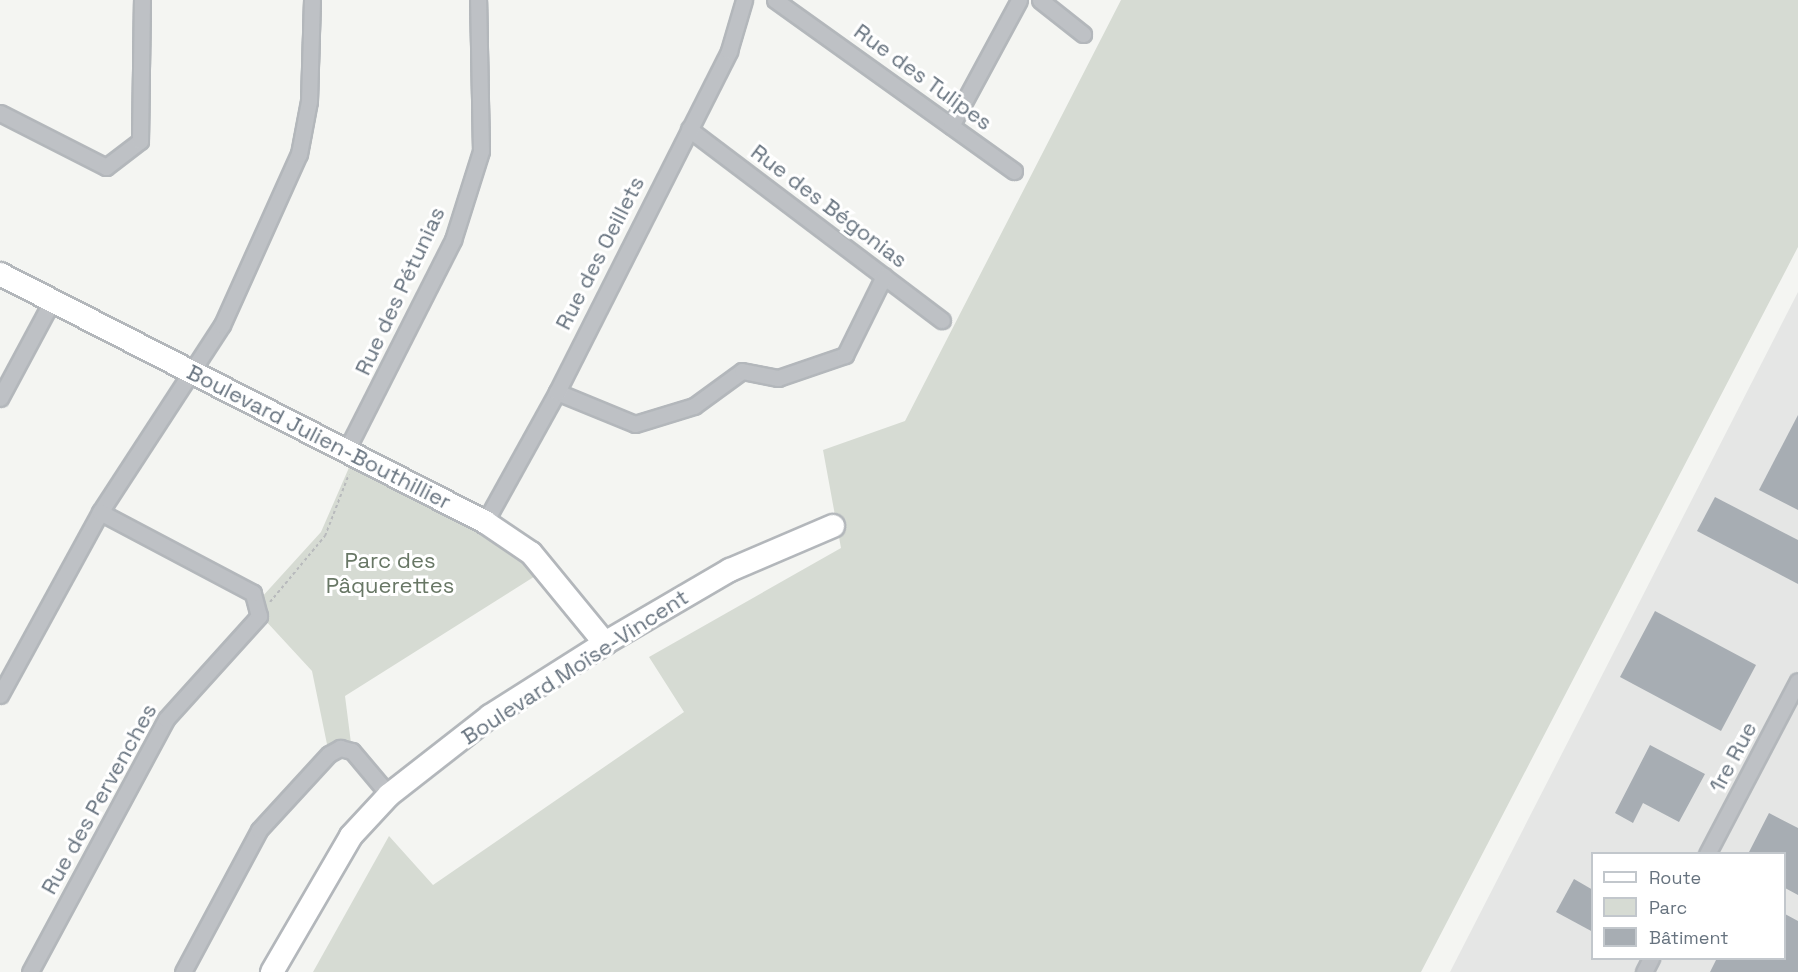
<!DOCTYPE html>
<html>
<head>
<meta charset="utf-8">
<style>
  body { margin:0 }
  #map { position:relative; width:1798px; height:972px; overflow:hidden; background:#f4f5f2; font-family:"Space Grotesk",sans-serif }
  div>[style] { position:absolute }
  .built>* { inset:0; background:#e5e6e5 }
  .green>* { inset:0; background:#d6dbd3 }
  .building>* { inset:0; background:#a7adb3 }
  .path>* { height:2px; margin-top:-1px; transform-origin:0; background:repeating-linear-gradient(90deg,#b8babc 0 3px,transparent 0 6px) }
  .roads { filter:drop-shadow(2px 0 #b3b7bb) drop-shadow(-2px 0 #b3b7bb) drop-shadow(0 2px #b3b7bb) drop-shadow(0 -2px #b3b7bb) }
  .street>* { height:15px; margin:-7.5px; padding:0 7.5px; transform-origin:7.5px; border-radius:7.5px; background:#bec1c5 }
  .secondary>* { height:22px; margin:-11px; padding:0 11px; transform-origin:11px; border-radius:11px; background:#fff }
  span { translate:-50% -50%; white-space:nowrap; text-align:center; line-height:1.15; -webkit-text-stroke:6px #fff; paint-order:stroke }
  .street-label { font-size:22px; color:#67737f }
  .park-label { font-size:22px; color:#687765 }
  .legend { position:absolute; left:1591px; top:852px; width:195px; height:108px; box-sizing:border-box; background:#fff; border:2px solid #c2c7cc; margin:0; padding:8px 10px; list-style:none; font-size:18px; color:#67737f }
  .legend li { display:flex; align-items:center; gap:12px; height:30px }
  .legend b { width:30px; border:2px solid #c2c7cc }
</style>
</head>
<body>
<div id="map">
  <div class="built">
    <div style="clip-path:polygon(evenodd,1798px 292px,1798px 972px,1450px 972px,1594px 691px,1798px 292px,1592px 854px,1784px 854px,1784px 958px,1592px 958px,1592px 854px)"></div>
  </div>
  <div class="green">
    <div style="clip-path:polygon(1121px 0,1798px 0,1798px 247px,1421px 972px,313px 972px,389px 836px,433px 885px,684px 712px,649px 657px,841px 548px,823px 450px,905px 421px)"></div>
    <div style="clip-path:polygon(351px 463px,483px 530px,540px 573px,345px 696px,352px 751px,329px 754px,312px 671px,264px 619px,261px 598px,321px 532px)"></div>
  </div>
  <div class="building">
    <div style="clip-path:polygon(1798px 415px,1798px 510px,1759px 490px)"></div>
    <div style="clip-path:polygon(1715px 497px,1798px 540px,1798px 584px,1697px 531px)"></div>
    <div style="clip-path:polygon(1655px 611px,1756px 665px,1721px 731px,1620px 677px)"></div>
    <div style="clip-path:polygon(1650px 745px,1705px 774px,1679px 822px,1643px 803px,1633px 823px,1615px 813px)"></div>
    <div style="clip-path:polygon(1769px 813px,1798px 828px,1798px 895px,1785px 888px,1785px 854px,1748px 854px)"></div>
    <div style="clip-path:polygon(1574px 879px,1593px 890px,1593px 932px,1556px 912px)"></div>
    <div style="clip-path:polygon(1785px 914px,1798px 921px,1798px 972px,1710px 972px,1717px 958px,1785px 958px)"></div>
  </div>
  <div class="path">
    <div style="left:270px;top:602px;width:86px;rotate:-50.2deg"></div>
    <div style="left:325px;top:536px;width:66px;rotate:-68.8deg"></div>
  </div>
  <div class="roads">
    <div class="street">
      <div style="left:775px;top:0;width:294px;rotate:35.6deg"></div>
      <div style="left:1040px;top:0;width:55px;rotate:38.3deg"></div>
      <div style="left:0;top:113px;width:119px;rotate:27deg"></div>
      <div style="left:106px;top:167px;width:43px;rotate:-37.4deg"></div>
      <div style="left:140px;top:141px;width:141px;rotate:-89.2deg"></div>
      <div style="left:951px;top:126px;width:143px;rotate:-61.6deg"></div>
      <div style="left:689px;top:129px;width:317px;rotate:37.1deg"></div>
      <div style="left:557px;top:392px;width:84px;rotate:22.3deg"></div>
      <div style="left:635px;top:424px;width:62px;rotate:-17deg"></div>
      <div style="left:694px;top:406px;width:59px;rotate:-36.1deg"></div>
      <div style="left:742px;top:371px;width:37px;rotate:11deg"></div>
      <div style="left:778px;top:378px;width:71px;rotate:-18.9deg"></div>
      <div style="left:845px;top:355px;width:88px;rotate:-63.7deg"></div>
      <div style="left:0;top:398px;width:110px;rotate:-61.8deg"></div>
      <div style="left:346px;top:451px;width:237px;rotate:-63.1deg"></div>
      <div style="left:453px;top:240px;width:93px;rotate:-72.5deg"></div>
      <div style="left:481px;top:151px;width:151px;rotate:-91.1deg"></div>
      <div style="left:485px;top:522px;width:149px;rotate:-61deg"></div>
      <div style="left:557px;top:392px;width:382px;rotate:-63.2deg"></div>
      <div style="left:729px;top:51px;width:53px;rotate:-73.6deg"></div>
      <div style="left:0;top:695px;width:209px;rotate:-61.3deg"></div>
      <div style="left:100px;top:512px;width:223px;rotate:-56.9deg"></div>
      <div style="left:222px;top:325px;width:188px;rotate:-65.8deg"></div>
      <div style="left:299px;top:154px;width:54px;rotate:-79.3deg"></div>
      <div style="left:309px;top:101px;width:101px;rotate:-88.3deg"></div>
      <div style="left:1707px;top:854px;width:195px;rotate:-62.3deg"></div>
      <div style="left:30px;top:972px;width:287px;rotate:-61.7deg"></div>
      <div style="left:166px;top:719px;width:139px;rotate:-47.9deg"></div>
      <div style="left:259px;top:616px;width:24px;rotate:-105deg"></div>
      <div style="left:253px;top:593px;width:173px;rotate:-152.1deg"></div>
      <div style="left:183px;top:972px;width:161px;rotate:-61.8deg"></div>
      <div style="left:259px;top:830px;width:103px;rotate:-47.4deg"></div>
      <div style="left:329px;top:754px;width:13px;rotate:-29deg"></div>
      <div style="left:340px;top:748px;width:12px;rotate:14deg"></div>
      <div style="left:352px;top:751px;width:57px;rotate:49.9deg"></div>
      <div style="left:1644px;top:972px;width:16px;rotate:-63deg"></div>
    </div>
    <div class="secondary">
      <div style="left:0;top:274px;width:545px;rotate:27.08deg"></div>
      <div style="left:485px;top:522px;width:55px;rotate:34deg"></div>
      <div style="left:531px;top:553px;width:117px;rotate:50.6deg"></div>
      <div style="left:272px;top:972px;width:157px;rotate:-59.8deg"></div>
      <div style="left:351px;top:836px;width:56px;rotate:-47.2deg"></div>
      <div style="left:389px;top:795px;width:128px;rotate:-38deg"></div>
      <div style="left:490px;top:716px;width:136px;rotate:-32.4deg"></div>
      <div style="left:605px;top:643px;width:145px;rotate:-30.3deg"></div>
      <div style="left:730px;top:570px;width:112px;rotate:-23.1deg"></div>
    </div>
  </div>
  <div class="street-label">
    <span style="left:923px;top:77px;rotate:36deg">Rue des Tulipes</span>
    <span style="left:829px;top:206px;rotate:37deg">Rue des Bégonias</span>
    <span style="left:600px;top:253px;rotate:-63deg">Rue des Oeillets</span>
    <span style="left:400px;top:291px;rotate:-65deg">Rue des Pétunias</span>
    <span style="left:319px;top:437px;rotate:27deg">Boulevard Julien-Bouthillier</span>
    <span style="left:575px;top:667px;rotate:-33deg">Boulevard Moïse-Vincent</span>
    <span style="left:1733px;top:757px;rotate:-62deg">1re Rue</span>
    <span style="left:99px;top:799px;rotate:-61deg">Rue des Pervenches</span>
  </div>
  <div class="park-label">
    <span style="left:390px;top:573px">Parc des<br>Pâquerettes</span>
  </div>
  <ul class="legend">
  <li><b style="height:8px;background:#fff"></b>Route</li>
  <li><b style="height:16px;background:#d6dbd3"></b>Parc</li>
  <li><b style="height:16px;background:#a7adb3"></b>Bâtiment</li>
  </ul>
</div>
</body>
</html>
